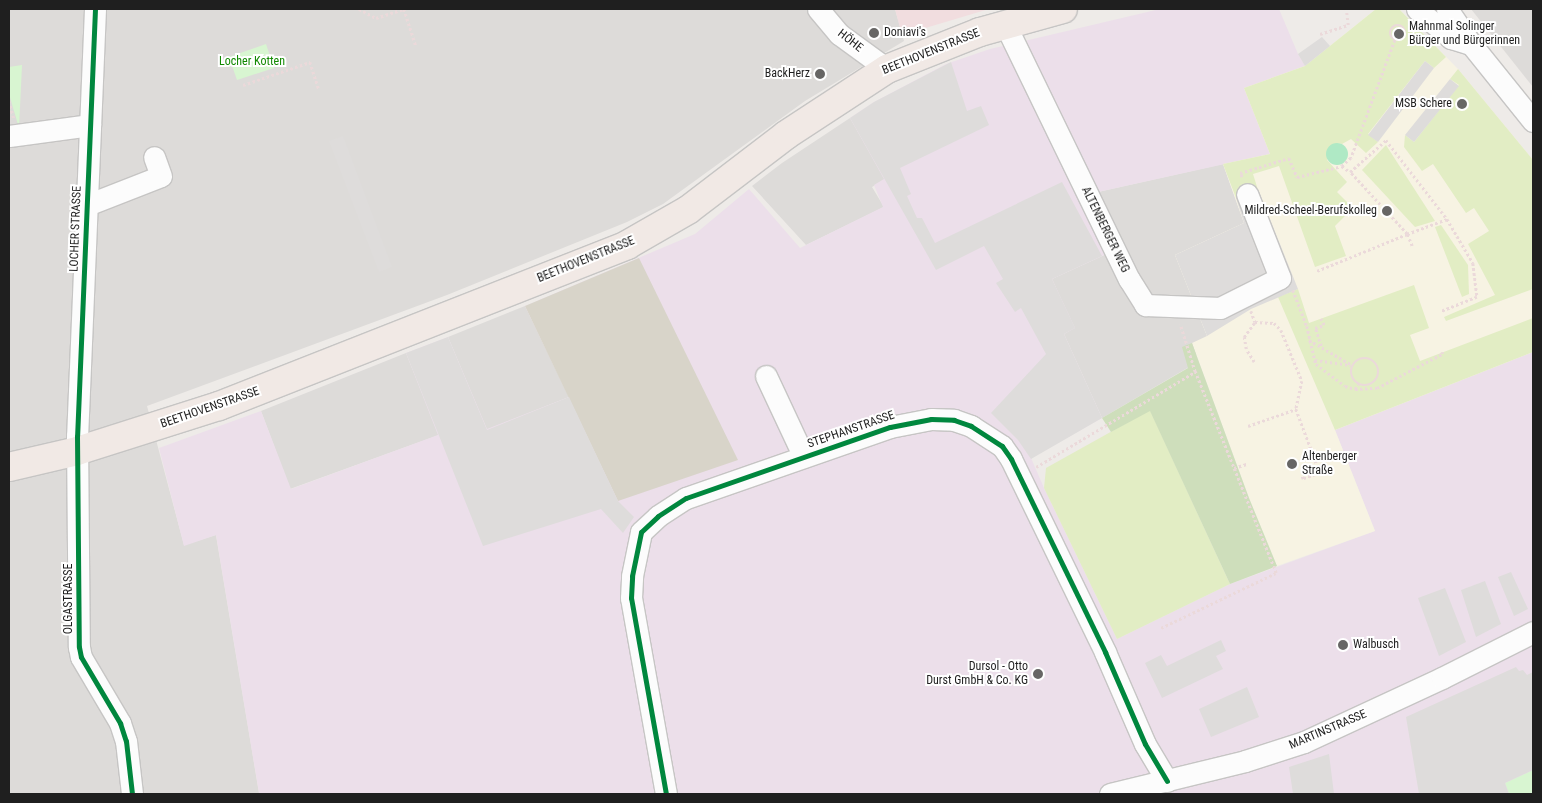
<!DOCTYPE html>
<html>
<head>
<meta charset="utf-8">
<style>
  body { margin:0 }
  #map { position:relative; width:1542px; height:803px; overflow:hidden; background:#eeebe8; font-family:"Roboto Condensed",sans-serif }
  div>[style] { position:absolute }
  .residential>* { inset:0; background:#dddbd9 }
  .commercial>* { inset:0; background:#f1dddf }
  .industrial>* { inset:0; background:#ecdfea }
  .education>* { inset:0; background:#f7f3e3 }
  .construction>* { inset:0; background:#d8d4c9 }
  .grass>* { inset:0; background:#e2edc4 }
  .forest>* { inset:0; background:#cedebb }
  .park>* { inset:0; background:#d8f5d1 }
  .pitch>* { inset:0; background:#afe9c5 }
  .round { border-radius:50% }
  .parking>* { inset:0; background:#dedcdb }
  .path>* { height:2.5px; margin-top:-1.25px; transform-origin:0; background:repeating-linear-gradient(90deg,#ebd9da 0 2.5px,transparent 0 5px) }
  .path>.ring { margin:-1.25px; padding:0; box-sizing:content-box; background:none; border:2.5px solid #ebd9da; border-radius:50% }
  .roads { filter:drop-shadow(1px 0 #c6c5c4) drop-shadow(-1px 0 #c6c5c4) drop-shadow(0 1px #c6c5c4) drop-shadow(0 -1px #c6c5c4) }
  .minor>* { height:21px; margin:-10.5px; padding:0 10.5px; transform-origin:10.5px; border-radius:10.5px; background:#fcfcfc }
  .major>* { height:28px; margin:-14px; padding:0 14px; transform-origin:14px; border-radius:14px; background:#f1e9e5 }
  .cycleway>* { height:5px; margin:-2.5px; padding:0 2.5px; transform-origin:2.5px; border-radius:2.5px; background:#00873e }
  .dots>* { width:14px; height:14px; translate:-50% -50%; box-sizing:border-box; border:2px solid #fff; border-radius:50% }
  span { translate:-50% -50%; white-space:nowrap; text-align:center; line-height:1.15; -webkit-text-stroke:4px #fff; paint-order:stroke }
  .poi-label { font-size:12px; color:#1f1f1f }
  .left { translate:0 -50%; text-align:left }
  .right { translate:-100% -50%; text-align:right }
  .street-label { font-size:12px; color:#1f1f1f }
  .park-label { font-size:12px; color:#118901 }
  .frame { position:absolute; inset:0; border:10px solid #1f1f1f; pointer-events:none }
</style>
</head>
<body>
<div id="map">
  <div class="residential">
    <div style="clip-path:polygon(9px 9px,895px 9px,904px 41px,805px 101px,663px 204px,627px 222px,447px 295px,147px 406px,184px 545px,216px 535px,259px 793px,9px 794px)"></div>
    <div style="clip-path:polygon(1471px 9px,1533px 9px,1533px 87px)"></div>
    <div style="clip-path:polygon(850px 118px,885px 179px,872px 187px,884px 207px,806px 245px,752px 186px,782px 163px)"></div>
    <div style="clip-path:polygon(1223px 164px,1244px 223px,1175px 255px,1207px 336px,1189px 367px,1102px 418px,1064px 334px,1074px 328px,1052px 279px,1124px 246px,1098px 192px)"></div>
    <div style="clip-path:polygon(525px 306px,569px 397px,487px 430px,448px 337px)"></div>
    <div style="clip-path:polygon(406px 353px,439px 435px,290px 489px,261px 411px)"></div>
  </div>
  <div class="commercial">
    <div style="clip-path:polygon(895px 9px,989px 9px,902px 35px)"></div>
  </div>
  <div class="industrial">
    <div style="clip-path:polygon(1160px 9px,1279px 9px,1298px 54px,1305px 66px,1245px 88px,1270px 154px,1098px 192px,1124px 246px,1052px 279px,1075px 328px,1064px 334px,1102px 418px,1031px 458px,1044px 488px,1117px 639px,1230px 584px,1375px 531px,1335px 430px,1533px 352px,1533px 794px,254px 794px,259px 793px,216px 535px,184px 546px,159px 448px,261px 411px,291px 489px,438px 435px,406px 353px,448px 337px,487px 429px,569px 397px,525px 306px,695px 234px,749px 189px,800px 248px,883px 207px,874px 185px,884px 179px,850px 118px,874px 102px,946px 64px,990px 49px)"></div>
  </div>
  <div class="education">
    <div style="clip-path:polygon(1376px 9px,1399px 9px,1458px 69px,1533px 160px,1533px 352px,1335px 430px,1375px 531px,1277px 566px,1249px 498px,1192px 343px,1207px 336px,1175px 255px,1244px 223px,1223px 164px,1270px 154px,1244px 88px,1305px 66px)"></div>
  </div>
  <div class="construction">
    <div style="clip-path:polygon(639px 258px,738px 460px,618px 501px,525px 306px)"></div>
  </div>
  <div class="grass">
    <div style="clip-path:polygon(1376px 9px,1399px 9px,1446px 57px,1434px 68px,1425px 61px,1368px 134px,1378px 142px,1366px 153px,1351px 139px,1342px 144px,1338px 143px,1327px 160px,1347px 182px,1337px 192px,1353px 208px,1335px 226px,1346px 256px,1315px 267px,1279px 166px,1253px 174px,1258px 190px,1236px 198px,1223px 164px,1270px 154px,1244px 88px,1305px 66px)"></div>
    <div style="clip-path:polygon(1458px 69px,1533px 160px,1533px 289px,1446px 321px,1444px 317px,1495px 295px,1468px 244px,1489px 231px,1474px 208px,1466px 213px,1433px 164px,1422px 171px,1404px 147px,1405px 135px,1414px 142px,1459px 85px,1450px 79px)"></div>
    <div style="clip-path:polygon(1386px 145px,1435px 221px,1415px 227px,1362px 170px)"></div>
    <div style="clip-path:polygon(1441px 225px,1468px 265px,1469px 294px,1462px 297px,1435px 227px)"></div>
    <div style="clip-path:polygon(1414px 285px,1429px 328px,1410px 335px,1420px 361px,1533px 318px,1533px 352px,1335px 430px,1278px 297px,1298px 289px,1309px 323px)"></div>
    <div style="clip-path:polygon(1150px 410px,1230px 584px,1117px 639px,1044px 488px,1046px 468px)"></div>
  </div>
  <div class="forest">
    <div style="clip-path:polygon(1192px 343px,1249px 498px,1277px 566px,1230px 584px,1150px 411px,1111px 432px,1102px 418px,1188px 368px,1182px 347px)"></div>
  </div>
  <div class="park">
    <div style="clip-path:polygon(266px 44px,274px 68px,237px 80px,229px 57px)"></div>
    <div style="clip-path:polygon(22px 65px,19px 128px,9px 94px,9px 67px)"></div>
    <div style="clip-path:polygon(1533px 770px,1533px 794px,1509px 794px,1505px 783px)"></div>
  </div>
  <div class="pitch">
    <div class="round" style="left:1326px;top:143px;width:22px;height:22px"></div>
  </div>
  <div class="parking">
    <div style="clip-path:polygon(1322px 37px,1330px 46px,1305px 66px,1298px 54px)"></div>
    <div style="clip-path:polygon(1425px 61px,1434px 68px,1378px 142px,1368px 135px)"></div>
    <div style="clip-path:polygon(951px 62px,967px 111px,981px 106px,989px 125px,900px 168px,911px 194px,907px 196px,917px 218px,922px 218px,935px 243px,1062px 182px,1102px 256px,1052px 279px,1075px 328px,1064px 334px,1102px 418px,1031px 459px,1018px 440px,991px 413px,1046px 354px,1021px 308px,1015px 312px,996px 283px,1003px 279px,984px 246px,936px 270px,850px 118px,874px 102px)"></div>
    <div style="clip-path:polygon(1450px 79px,1459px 86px,1414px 142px,1405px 135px)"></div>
    <div style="clip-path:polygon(343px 136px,392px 267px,379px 272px,329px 141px)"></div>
    <div style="clip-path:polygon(1258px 189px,1298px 289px,1251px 309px,1207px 336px,1175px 255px,1244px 223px,1236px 198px)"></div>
    <div style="clip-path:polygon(448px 337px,487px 430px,569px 397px,618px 501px,634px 517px,623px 533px,601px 509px,483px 546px,406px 353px)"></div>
    <div style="clip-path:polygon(1511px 572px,1528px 609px,1514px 616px,1498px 577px)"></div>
    <div style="clip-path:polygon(1485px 581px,1501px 624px,1476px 637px,1461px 590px)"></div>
    <div style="clip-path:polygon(1445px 588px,1466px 642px,1439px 656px,1418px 598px)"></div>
    <div style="clip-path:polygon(1221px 640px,1226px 651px,1216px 656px,1223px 669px,1162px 698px,1145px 663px,1161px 655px,1167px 666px)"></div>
    <div style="clip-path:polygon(1516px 667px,1519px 671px,1523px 670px,1527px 675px,1533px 672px,1533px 770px,1505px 783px,1509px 794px,1419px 794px,1406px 717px)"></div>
    <div style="clip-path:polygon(1247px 687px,1259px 717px,1211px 737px,1199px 709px)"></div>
    <div style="clip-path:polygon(1329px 754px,1334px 794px,1293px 794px,1289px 767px)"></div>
  </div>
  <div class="path">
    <div style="left:359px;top:9px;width:19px;rotate:28deg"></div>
    <div style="left:376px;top:18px;width:29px;rotate:-18deg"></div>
    <div style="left:404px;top:9px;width:38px;rotate:72deg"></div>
    <div class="ring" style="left:1390px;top:25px;width:13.5px;height:13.5px"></div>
    <div style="left:1320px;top:34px;width:29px;rotate:-18deg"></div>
    <div style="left:1348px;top:25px;width:16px;rotate:-97deg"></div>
    <div style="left:1395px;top:40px;width:126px;rotate:110.4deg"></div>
    <div style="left:1351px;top:158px;width:12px;rotate:138deg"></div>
    <div style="left:1342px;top:166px;width:10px;rotate:37deg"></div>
    <div style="left:1350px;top:172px;width:48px;rotate:-41.6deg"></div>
    <div style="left:1386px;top:140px;width:100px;rotate:52.3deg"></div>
    <div style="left:1447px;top:219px;width:51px;rotate:59.4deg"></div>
    <div style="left:1473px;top:263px;width:34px;rotate:83deg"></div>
    <div style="left:1477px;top:297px;width:38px;rotate:158deg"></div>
    <div style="left:243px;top:85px;width:71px;rotate:-18.9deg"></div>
    <div style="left:310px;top:62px;width:29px;rotate:72deg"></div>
    <div style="left:9px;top:101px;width:19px;rotate:74deg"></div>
    <div style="left:1242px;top:177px;width:4px;rotate:-117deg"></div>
    <div style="left:1240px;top:173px;width:51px;rotate:-17deg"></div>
    <div style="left:1289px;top:158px;width:21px;rotate:67deg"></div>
    <div style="left:1297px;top:177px;width:46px;rotate:-13.7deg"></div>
    <div style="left:1412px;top:246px;width:13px;rotate:-113deg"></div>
    <div style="left:1407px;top:234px;width:43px;rotate:-20.6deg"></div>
    <div style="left:1317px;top:271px;width:97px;rotate:-22.3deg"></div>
    <div style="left:1407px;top:234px;width:84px;rotate:-132.6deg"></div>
    <div style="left:1293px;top:290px;width:39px;rotate:69deg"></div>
    <div style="left:1307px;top:326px;width:39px;rotate:77deg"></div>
    <div style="left:1316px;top:364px;width:36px;rotate:37deg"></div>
    <div style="left:1345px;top:386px;width:10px;rotate:17deg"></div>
    <div style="left:1355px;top:389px;width:6px;rotate:-59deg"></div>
    <div style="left:1251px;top:311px;width:12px;rotate:70deg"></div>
    <div style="left:1255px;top:322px;width:19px;rotate:3deg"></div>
    <div style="left:1274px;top:323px;width:10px;rotate:45deg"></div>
    <div style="left:1281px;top:330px;width:55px;rotate:67.6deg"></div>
    <div style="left:1302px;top:381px;width:29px;rotate:102deg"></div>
    <div style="left:1296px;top:409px;width:68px;rotate:69.4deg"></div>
    <div style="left:1320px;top:473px;width:18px;rotate:161deg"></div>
    <div style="left:1303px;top:479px;width:4px;rotate:-117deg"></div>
    <div style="left:1309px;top:340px;width:50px;rotate:30.2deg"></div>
    <div style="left:1321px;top:346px;width:19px;rotate:-108deg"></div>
    <div style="left:1315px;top:328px;width:9px;rotate:-18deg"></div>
    <div style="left:1324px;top:325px;width:7px;rotate:-117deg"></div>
    <div class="ring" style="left:1351px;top:358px;width:25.5px;height:25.5px"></div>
    <div style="left:1315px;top:360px;width:36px;rotate:8deg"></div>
    <div style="left:1254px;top:362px;width:15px;rotate:-122deg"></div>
    <div style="left:1246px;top:349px;width:12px;rotate:-99deg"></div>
    <div style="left:1244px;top:337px;width:19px;rotate:-54deg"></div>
    <div style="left:1355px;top:389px;width:22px;rotate:-3deg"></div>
    <div style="left:1377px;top:388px;width:73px;rotate:-27.6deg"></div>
    <div style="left:1442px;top:354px;width:2px;rotate:-90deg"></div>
    <div style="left:1248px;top:426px;width:51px;rotate:-19.5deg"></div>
    <div style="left:1036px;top:467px;width:185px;rotate:-30.9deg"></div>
    <div style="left:1234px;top:468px;width:13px;rotate:-18deg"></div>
    <div style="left:1161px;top:628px;width:127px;rotate:-25.6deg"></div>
    <div style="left:1276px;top:573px;width:217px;rotate:-111.9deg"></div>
    <div style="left:1195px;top:372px;width:50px;rotate:-107.4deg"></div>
  </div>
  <div class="roads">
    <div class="minor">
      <div style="left:95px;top:9px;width:427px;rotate:92.4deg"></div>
      <div style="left:77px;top:436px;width:211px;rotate:89.5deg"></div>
      <div style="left:79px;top:647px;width:10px;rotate:79deg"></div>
      <div style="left:81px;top:657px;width:77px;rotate:59.4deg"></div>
      <div style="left:120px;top:723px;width:19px;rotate:72deg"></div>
      <div style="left:126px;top:741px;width:53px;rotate:83.5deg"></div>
      <div style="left:818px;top:9px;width:33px;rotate:50deg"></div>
      <div style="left:839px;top:34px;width:59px;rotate:36.1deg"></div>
      <div style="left:1417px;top:9px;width:45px;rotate:40.5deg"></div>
      <div style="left:1451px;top:38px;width:21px;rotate:17deg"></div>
      <div style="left:1447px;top:9px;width:42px;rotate:55.6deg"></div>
      <div style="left:1471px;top:44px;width:99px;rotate:51.2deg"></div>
      <div style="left:1005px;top:24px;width:284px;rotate:64.1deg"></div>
      <div style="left:1129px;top:279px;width:31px;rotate:58deg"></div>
      <div style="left:1145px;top:305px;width:75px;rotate:2.3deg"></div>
      <div style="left:1220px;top:308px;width:67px;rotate:-26.6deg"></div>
      <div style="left:1280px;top:278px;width:90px;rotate:-111.4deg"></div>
      <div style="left:9px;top:136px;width:82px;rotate:-7.7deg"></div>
      <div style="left:87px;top:205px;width:79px;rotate:-21.4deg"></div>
      <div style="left:161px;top:176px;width:20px;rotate:-110deg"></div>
      <div style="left:766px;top:376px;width:89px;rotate:64.9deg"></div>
      <div style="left:666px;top:794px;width:199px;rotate:-100.1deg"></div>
      <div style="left:631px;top:598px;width:22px;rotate:-87deg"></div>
      <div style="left:632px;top:576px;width:45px;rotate:-78.4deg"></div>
      <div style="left:641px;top:532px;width:23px;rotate:-43deg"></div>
      <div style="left:658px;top:516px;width:33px;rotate:-33deg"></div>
      <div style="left:686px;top:498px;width:216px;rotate:-19.2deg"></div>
      <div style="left:890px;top:427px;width:42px;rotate:-11deg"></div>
      <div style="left:931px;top:419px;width:23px;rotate:2deg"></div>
      <div style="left:954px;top:420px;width:18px;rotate:19deg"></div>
      <div style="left:971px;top:426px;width:37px;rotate:33deg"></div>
      <div style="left:1002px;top:446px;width:16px;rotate:55deg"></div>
      <div style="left:1011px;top:459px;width:215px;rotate:64deg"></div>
      <div style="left:1105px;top:652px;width:100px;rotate:66.5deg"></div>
      <div style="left:1145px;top:744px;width:43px;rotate:59.3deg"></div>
      <div style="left:1110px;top:794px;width:139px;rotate:-13.7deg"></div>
      <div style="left:1245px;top:761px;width:62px;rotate:-17.9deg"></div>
      <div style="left:1304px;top:742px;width:152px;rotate:-24.9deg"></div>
      <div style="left:1442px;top:678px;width:102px;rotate:-26.8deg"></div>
    </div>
    <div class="major">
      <div style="left:9px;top:467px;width:70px;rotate:-13.2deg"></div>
      <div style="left:77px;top:451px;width:149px;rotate:-17.6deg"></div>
      <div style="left:219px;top:406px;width:439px;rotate:-21.5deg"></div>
      <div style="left:627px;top:245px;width:70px;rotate:-29.8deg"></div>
      <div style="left:688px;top:210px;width:123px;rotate:-37.4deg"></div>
      <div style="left:786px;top:135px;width:121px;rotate:-33.2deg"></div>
      <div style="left:887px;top:69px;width:100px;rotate:-21.7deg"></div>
      <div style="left:980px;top:32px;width:86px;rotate:-15.5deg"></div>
    </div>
  </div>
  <div class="cycleway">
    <div style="left:95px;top:9px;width:427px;rotate:92.4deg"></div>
    <div style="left:77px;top:436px;width:211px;rotate:89.5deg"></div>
    <div style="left:79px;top:647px;width:10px;rotate:79deg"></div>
    <div style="left:81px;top:657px;width:77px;rotate:59.4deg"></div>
    <div style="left:120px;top:723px;width:19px;rotate:72deg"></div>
    <div style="left:126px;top:741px;width:53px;rotate:83.5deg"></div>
    <div style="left:666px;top:794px;width:199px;rotate:-100.1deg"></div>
    <div style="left:631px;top:598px;width:22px;rotate:-87deg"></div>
    <div style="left:632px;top:576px;width:45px;rotate:-78.4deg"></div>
    <div style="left:641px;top:532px;width:23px;rotate:-43deg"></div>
    <div style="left:658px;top:516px;width:33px;rotate:-33deg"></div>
    <div style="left:686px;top:498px;width:216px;rotate:-19.2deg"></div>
    <div style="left:890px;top:427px;width:42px;rotate:-11deg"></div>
    <div style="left:931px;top:419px;width:23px;rotate:2deg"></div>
    <div style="left:954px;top:420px;width:18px;rotate:19deg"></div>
    <div style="left:971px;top:426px;width:37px;rotate:33deg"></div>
    <div style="left:1002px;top:446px;width:16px;rotate:55deg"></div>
    <div style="left:1011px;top:459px;width:215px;rotate:64deg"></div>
    <div style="left:1105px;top:652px;width:100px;rotate:66.5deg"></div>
    <div style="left:1145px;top:744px;width:43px;rotate:59.3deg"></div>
  </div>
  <div class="dots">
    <div style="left:874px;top:33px;background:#676665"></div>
    <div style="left:1399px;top:34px;background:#676665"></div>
    <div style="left:820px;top:74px;background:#676665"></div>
    <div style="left:1462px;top:104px;background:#676665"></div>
    <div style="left:1387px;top:211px;background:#676665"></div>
    <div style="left:1292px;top:464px;background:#676665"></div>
    <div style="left:1343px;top:645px;background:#676665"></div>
    <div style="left:1038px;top:674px;background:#676665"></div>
  </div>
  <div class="poi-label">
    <span class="left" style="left:1409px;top:34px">Mahnmal Solinger<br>Bürger und Bürgerinnen</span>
    <span class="left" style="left:884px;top:33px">Doniavi's</span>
    <span class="right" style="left:810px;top:74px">BackHerz</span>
    <span class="right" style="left:1452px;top:104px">MSB Schere</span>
    <span class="right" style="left:1377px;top:211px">Mildred-Scheel-Berufskolleg</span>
    <span class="left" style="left:1302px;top:464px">Altenberger<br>Straße</span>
    <span class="left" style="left:1353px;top:645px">Walbusch</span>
    <span class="right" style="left:1028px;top:674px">Dursol - Otto<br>Durst GmbH &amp; Co. KG</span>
  </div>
  <div class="street-label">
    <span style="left:850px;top:41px;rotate:38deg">HÖHE</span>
    <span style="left:931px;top:52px;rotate:-22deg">BEETHOVENSTRASSE</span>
    <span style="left:76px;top:229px;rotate:-88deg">LOCHER STRASSE</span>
    <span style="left:1105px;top:230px;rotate:64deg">ALTENBERGER WEG</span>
    <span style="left:586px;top:260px;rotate:-22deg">BEETHOVENSTRASSE</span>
    <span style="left:210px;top:408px;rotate:-19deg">BEETHOVENSTRASSE</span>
    <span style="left:851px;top:430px;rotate:-19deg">STEPHANSTRASSE</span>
    <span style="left:69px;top:599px;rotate:-90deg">OLGASTRASSE</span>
    <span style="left:1328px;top:730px;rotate:-23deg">MARTINSTRASSE</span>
  </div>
  <div class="park-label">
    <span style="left:252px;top:62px">Locher Kotten</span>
  </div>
  <div class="frame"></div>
</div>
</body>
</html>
